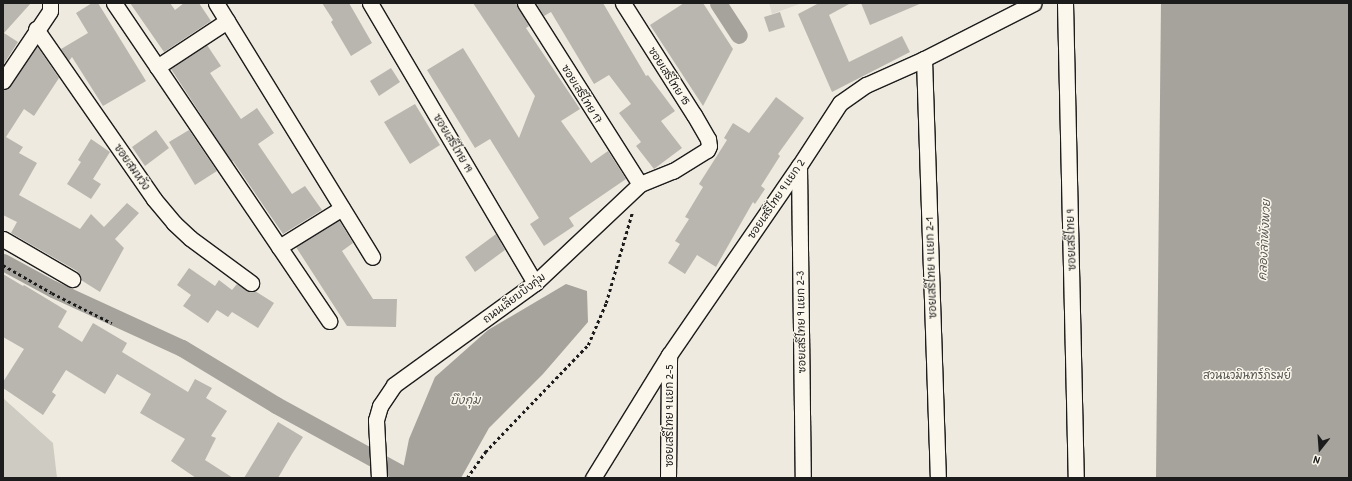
<!DOCTYPE html>
<html>
<head>
<meta charset="utf-8">
<style>
  body { margin:0 }
  #map { position:relative; width:1352px; height:481px; overflow:hidden; background:#eeeadf; font-family:"Patrick Hand","Playpen Sans Thai",sans-serif }
  div>[style] { position:absolute }
  .built>* { inset:0; background:#dedad1 }
  .green>* { inset:0; background:#ceccc2 }
  .water>* { inset:0; background:#a6a39d }
  .canal>* { height:17px; margin:-8.5px; padding:0 8.5px; transform-origin:8.5px; border-radius:8.5px; background:#a6a39d }
  .building>* { inset:0; background:#b9b6af }
  .path>* { height:2.5px; margin-top:-1.25px; transform-origin:0; background:repeating-linear-gradient(90deg,#1c1c1c 0 3px,transparent 0 6px) }
  .roads { filter:drop-shadow(1px 0 #1c1c1c) drop-shadow(-1px 0 #1c1c1c) drop-shadow(0 1px #1c1c1c) drop-shadow(0 -1px #1c1c1c) }
  .street>* { height:15px; margin:-7.5px; padding:0 7.5px; transform-origin:7.5px; border-radius:7.5px; background:#fbf7ec }
  span { translate:-50% -50%; white-space:nowrap; text-align:center; line-height:1.15; -webkit-text-stroke:3px #fbf7ec; paint-order:stroke }
  .street-label { font-size:11px; color:#1c1c1c }
  .park-label { font-size:11px; color:#51514e }
  .water-label { font-size:12px; color:#5a5956; font-style:italic }
  .frame { position:absolute; inset:0; border:4px solid #1c1c1c; pointer-events:none }
  .north { position:absolute; left:1300px; top:429px; width:40px; height:40px; -webkit-text-stroke:3px #fbf7ec; paint-order:stroke; rotate:197deg; font-size:11px; font-weight:700; line-height:16px; text-align:center; color:#1c1c1c }
  .north::after { content:''; display:block; margin:auto; width:14px; height:18px; background:#1c1c1c; clip-path:polygon(50% 0,100% 100%,50% 72%,0 100%) }
</style>
</head>
<body>
<div id="map">
  <div class="built">
    <div style="clip-path:polygon(769px 3px,802px 3px,772px 14px)"></div>
  </div>
  <div class="green">
    <div style="clip-path:polygon(3px 398px,53px 443px,57px 478px,3px 478px)"></div>
  </div>
  <div class="water">
    <div style="clip-path:polygon(1161px 3px,1349px 3px,1349px 478px,1156px 478px)"></div>
    <div style="clip-path:polygon(566px 284px,587px 291px,588px 322px,543px 374px,489px 428px,461px 478px,403px 478px,402px 474px,409px 439px,435px 377px,488px 330px)"></div>
  </div>
  <div class="canal">
    <div style="left:718px;top:3px;width:38px;rotate:57deg"></div>
    <div style="left:3px;top:262px;width:57px;rotate:28.4deg"></div>
    <div style="left:53px;top:289px;width:142px;rotate:24.6deg"></div>
    <div style="left:182px;top:348px;width:110px;rotate:31.2deg"></div>
    <div style="left:276px;top:405px;width:144px;rotate:28.7deg"></div>
    <div style="left:402px;top:474px;width:11px;rotate:22deg"></div>
  </div>
  <div class="building">
    <div style="clip-path:polygon(3px 3px,31px 3px,4px 33px,18px 42px,3px 65px)"></div>
    <div style="clip-path:polygon(92px 3px,98px 3px,146px 81px,103px 106px,72px 57px,69px 61px,61px 49px,88px 33px,76px 13px)"></div>
    <div style="clip-path:polygon(130px 3px,170px 3px,175px 10px,184px 3px,199px 3px,211px 21px,164px 52px)"></div>
    <div style="clip-path:polygon(322px 3px,349px 3px,372px 43px,351px 56px,331px 22px,333px 20px)"></div>
    <div style="clip-path:polygon(473px 3px,516px 3px,529px 26px,526px 28px,580px 109px,561px 121px,591px 163px,608px 151px,626px 179px,569px 218px,574px 226px,544px 246px,530px 224px,539px 218px,490px 139px,475px 148px,427px 70px,463px 48px,519px 138px,535px 96px)"></div>
    <div style="clip-path:polygon(536px 3px,603px 3px,646px 76px,648px 75px,675px 111px,661px 121px,682px 148px,654px 169px,636px 146px,641px 142px,619px 113px,631px 104px,609px 75px,594px 84px,551px 12px,544px 16px)"></div>
    <div style="clip-path:polygon(684px 3px,703px 3px,733px 49px,703px 106px,650px 25px)"></div>
    <div style="clip-path:polygon(819px 3px,851px 3px,829px 15px,849px 62px,902px 36px,910px 52px,832px 92px,798px 14px)"></div>
    <div style="clip-path:polygon(861px 3px,922px 3px,870px 25px)"></div>
    <div style="clip-path:polygon(780px 12px,785px 27px,769px 32px,764px 17px)"></div>
    <div style="clip-path:polygon(207px 45px,221px 66px,210px 73px,241px 119px,257px 108px,274px 133px,258px 144px,292px 194px,305px 186px,322px 210px,283px 234px,233px 161px,232px 162px,171px 69px)"></div>
    <div style="clip-path:polygon(37px 46px,59px 78px,34px 116px,24px 109px,6px 137px,23px 147px,19px 153px,37px 163px,19px 195px,80px 229px,91px 214px,104px 227px,127px 203px,139px 213px,115px 239px,124px 248px,100px 292px,81px 280px,80px 275px,77px 271px,11px 233px,17px 222px,3px 215px,3px 90px,10px 86px)"></div>
    <div style="clip-path:polygon(391px 68px,400px 82px,379px 96px,370px 81px)"></div>
    <div style="clip-path:polygon(776px 97px,804px 118px,778px 154px,780px 156px,761px 186px,765px 189px,755px 204px,753px 202px,716px 267px,697px 255px,685px 274px,668px 263px,680px 244px,675px 241px,689px 219px,685px 217px,703px 187px,699px 184px,727px 140px,724px 138px,733px 123px,749px 133px)"></div>
    <div style="clip-path:polygon(415px 104px,440px 145px,410px 164px,384px 122px)"></div>
    <div style="clip-path:polygon(156px 130px,169px 148px,145px 166px,132px 147px)"></div>
    <div style="clip-path:polygon(189px 130px,217px 171px,195px 185px,169px 142px)"></div>
    <div style="clip-path:polygon(91px 139px,110px 152px,93px 179px,101px 184px,91px 199px,67px 184px,81px 162px,78px 160px)"></div>
    <div style="clip-path:polygon(339px 220px,353px 243px,342px 251px,373px 299px,397px 299px,396px 327px,347px 326px,296px 247px)"></div>
    <div style="clip-path:polygon(496px 234px,505px 250px,475px 272px,465px 257px)"></div>
    <div style="clip-path:polygon(189px 268px,215px 286px,219px 280px,232px 290px,237px 284px,250px 292px,255px 291px,274px 303px,258px 328px,232px 312px,228px 317px,217px 310px,208px 323px,183px 306px,191px 295px,177px 285px)"></div>
    <div style="clip-path:polygon(3px 274px,23px 286px,24px 285px,67px 311px,58px 327px,82px 342px,93px 323px,127px 343px,122px 352px,188px 392px,195px 379px,212px 388px,206px 398px,227px 411px,211px 436px,216px 438px,205px 460px,233px 478px,196px 478px,171px 461px,185px 439px,140px 413px,151px 394px,117px 374px,105px 394px,66px 370px,52px 392px,56px 395px,43px 415px,3px 388px,3px 382px,24px 349px,3px 337px)"></div>
    <div style="clip-path:polygon(278px 422px,303px 437px,292px 454px,278px 478px,244px 478px)"></div>
  </div>
  <div class="path">
    <div style="left:3px;top:265px;width:56px;rotate:29.7deg"></div>
    <div style="left:52px;top:293px;width:67px;rotate:26.6deg"></div>
    <div style="left:467px;top:478px;width:32px;rotate:-55deg"></div>
    <div style="left:485px;top:452px;width:149px;rotate:-46.1deg"></div>
    <div style="left:588px;top:345px;width:46px;rotate:-66.8deg"></div>
    <div style="left:606px;top:303px;width:94px;rotate:-73.9deg"></div>
  </div>
  <div class="roads">
    <div class="street">
      <div style="left:114px;top:3px;width:384px;rotate:55.9deg"></div>
      <div style="left:216px;top:3px;width:298px;rotate:58.4deg"></div>
      <div style="left:370px;top:3px;width:325px;rotate:59.5deg"></div>
      <div style="left:525px;top:3px;width:214px;rotate:57.6deg"></div>
      <div style="left:1065px;top:3px;width:475px;rotate:88.7deg"></div>
      <div style="left:36px;top:29px;width:207px;rotate:55.2deg"></div>
      <div style="left:154px;top:199px;width:31px;rotate:50deg"></div>
      <div style="left:174px;top:223px;width:22px;rotate:43deg"></div>
      <div style="left:190px;top:238px;width:76px;rotate:36.4deg"></div>
      <div style="left:924px;top:59px;width:419px;rotate:88.1deg"></div>
      <div style="left:157px;top:67px;width:84px;rotate:-33.3deg"></div>
      <div style="left:3px;top:81px;width:84px;rotate:-56.1deg"></div>
      <div style="left:50px;top:11px;width:8px;rotate:-90deg"></div>
      <div style="left:799px;top:166px;width:312px;rotate:89.3deg"></div>
      <div style="left:3px;top:239px;width:80px;rotate:30.1deg"></div>
      <div style="left:279px;top:247px;width:74px;rotate:-31.8deg"></div>
      <div style="left:379px;top:478px;width:58px;rotate:-93deg"></div>
      <div style="left:376px;top:420px;width:15px;rotate:-74deg"></div>
      <div style="left:380px;top:406px;width:25px;rotate:-56deg"></div>
      <div style="left:394px;top:385px;width:174px;rotate:-35.9deg"></div>
      <div style="left:535px;top:283px;width:144px;rotate:-43.3deg"></div>
      <div style="left:640px;top:184px;width:35px;rotate:-22deg"></div>
      <div style="left:673px;top:171px;width:40px;rotate:-32deg"></div>
      <div style="left:707px;top:150px;width:4px;rotate:-63deg"></div>
      <div style="left:709px;top:146px;width:7px;rotate:-98deg"></div>
      <div style="left:708px;top:139px;width:28px;rotate:-120deg"></div>
      <div style="left:694px;top:115px;width:133px;rotate:-122.4deg"></div>
      <div style="left:593px;top:478px;width:145px;rotate:-58.3deg"></div>
      <div style="left:669px;top:355px;width:229px;rotate:-55.5deg"></div>
      <div style="left:799px;top:166px;width:75px;rotate:-56.9deg"></div>
      <div style="left:840px;top:103px;width:32px;rotate:-35deg"></div>
      <div style="left:866px;top:85px;width:64px;rotate:-24.1deg"></div>
      <div style="left:924px;top:59px;width:123px;rotate:-27deg"></div>
      <div style="left:668px;top:478px;width:123px;rotate:-89.5deg"></div>
    </div>
  </div>
  <div class="street-label">
    <span style="left:669px;top:76px;rotate:57deg">ซอยเสรีไทย 15</span>
    <span style="left:582px;top:94px;rotate:58deg">ซอยเสรีไทย 17</span>
    <span style="left:453px;top:143px;rotate:59deg">ซอยเสรีไทย 19</span>
    <span style="left:132px;top:167px;rotate:55deg">ซอยสมหวัง</span>
    <span style="left:776px;top:199px;rotate:-56deg">ซอยเสรีไทย 9 แยก 2</span>
    <span style="left:1071px;top:240px;rotate:-92deg">ซอยเสรีไทย 9</span>
    <span style="left:931px;top:268px;rotate:-92deg">ซอยเสรีไทย 9 แยก 2-1</span>
    <span style="left:514px;top:298px;rotate:-37deg">ถนนเลียบบึงกุ่ม</span>
    <span style="left:801px;top:322px;rotate:-91deg">ซอยเสรีไทย 9 แยก 2-3</span>
    <span style="left:669px;top:416px;rotate:-90deg">ซอยเสรีไทย 9 แยก 2-5</span>
  </div>
  <div class="park-label">
    <span style="left:1247px;top:375px">สวนนวมินทร์ภิรมย์</span>
  </div>
  <div class="water-label">
    <span style="left:1264px;top:240px;rotate:-87deg">คลองลำพังพวย</span>
    <span style="left:465px;top:400px">บึงกุ่ม</span>
  </div>
  <div class="frame"></div>
  <div class="north">N</div>
</div>
</body>
</html>
